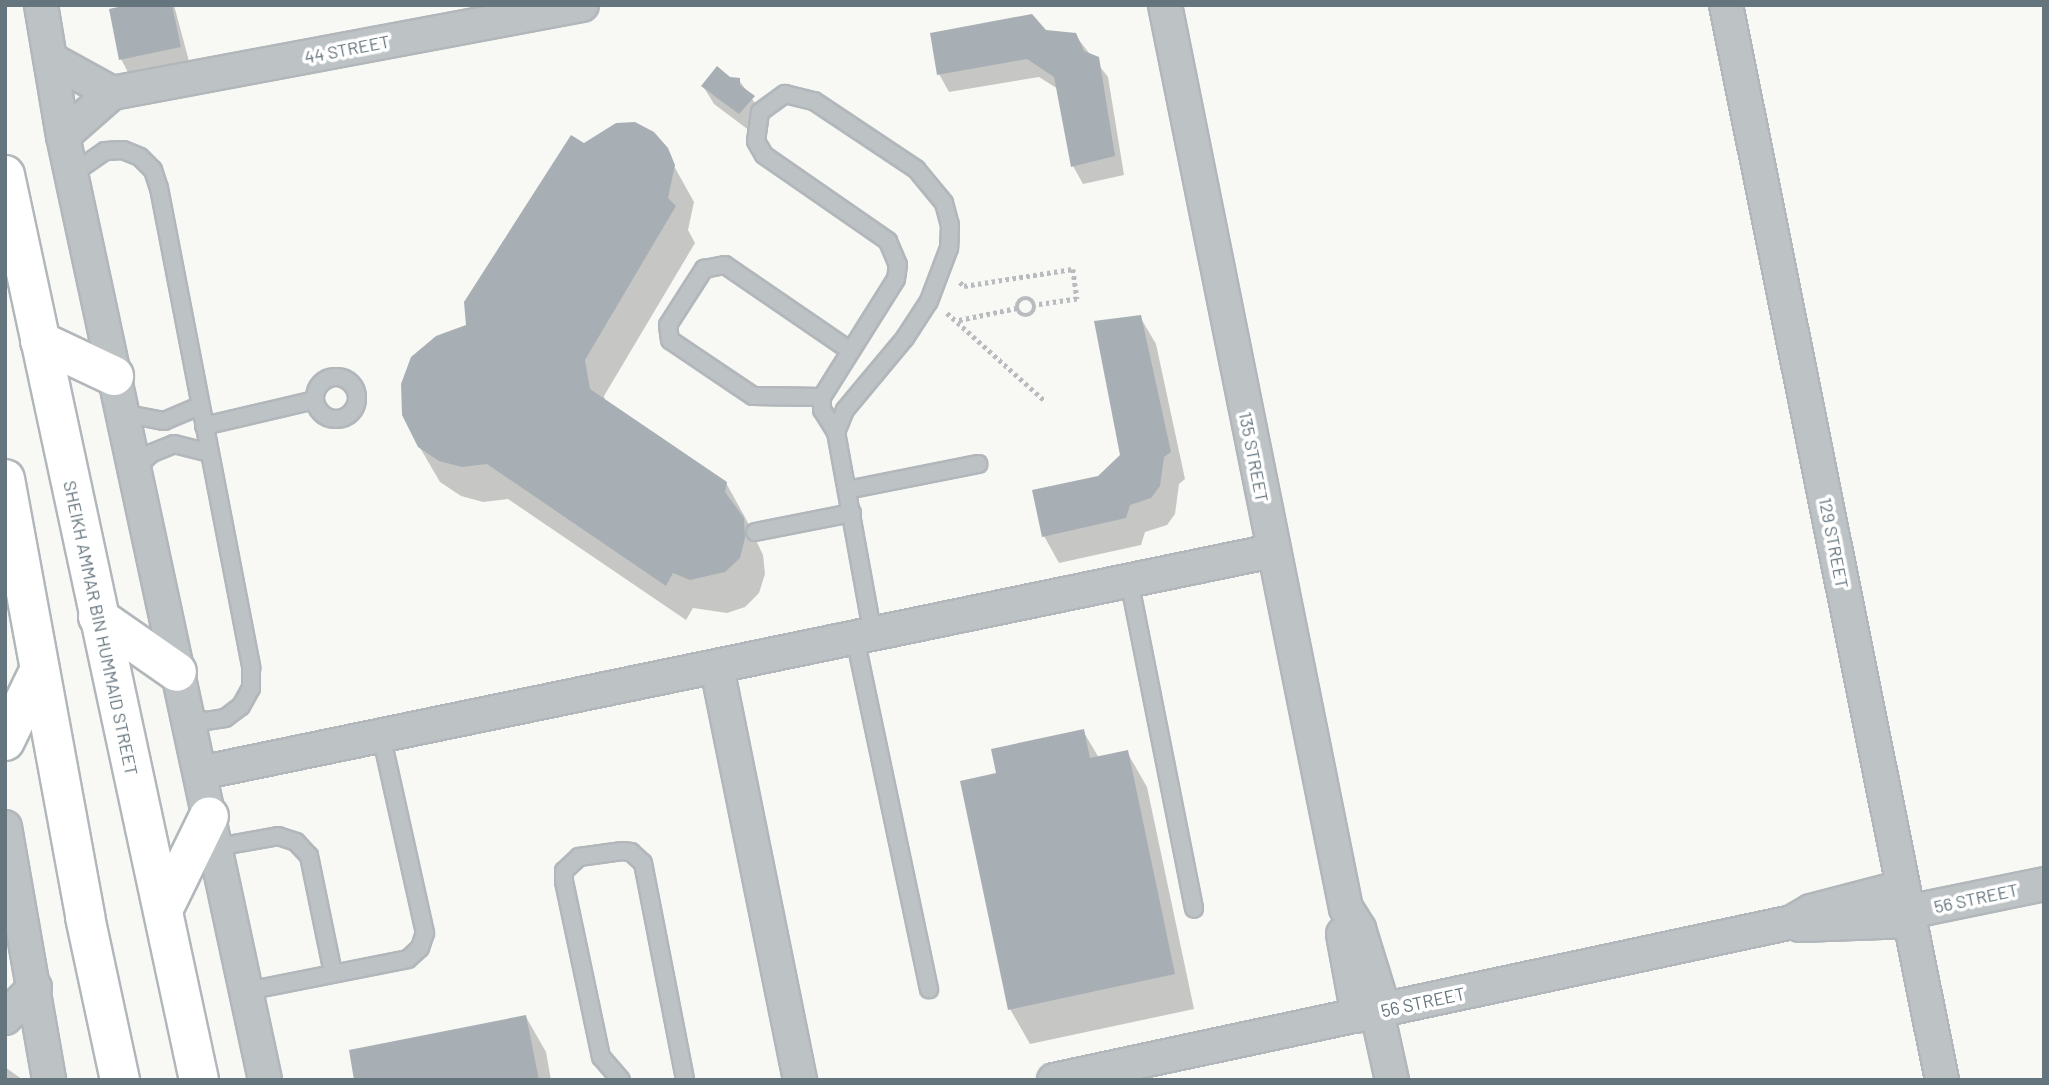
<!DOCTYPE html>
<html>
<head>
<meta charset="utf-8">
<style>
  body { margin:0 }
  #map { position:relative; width:2049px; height:1085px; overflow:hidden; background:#f8f8f5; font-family:Barlow,sans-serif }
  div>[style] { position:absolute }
  .shadow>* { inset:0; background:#0003 }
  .building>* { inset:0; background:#a7afb4 }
  .path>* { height:4.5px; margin-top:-2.25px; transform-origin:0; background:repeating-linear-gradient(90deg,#b8bcbe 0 3.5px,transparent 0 7px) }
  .path>.ring { margin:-2.25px; padding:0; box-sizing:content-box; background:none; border:4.5px solid #b8bcbe; border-radius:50% }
  .roads { filter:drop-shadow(2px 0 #b1b7ba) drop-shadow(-2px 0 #b1b7ba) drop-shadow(0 2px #b1b7ba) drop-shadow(0 -2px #b1b7ba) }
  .lane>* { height:16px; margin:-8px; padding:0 8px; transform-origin:8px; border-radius:8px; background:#bdc2c5 }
  .lane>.ring { margin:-8px; padding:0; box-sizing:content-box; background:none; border:16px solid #bdc2c5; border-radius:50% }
  .street>* { height:32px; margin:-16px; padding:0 16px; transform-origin:16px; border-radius:16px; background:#bdc2c5 }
  .primary>* { height:38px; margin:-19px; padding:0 19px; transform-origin:19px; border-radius:19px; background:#fff }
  span { translate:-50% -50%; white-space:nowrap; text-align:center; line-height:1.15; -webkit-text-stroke:7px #fff; paint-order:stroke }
  .street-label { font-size:18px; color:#65757e }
  .frame { position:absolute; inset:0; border:7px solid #65757e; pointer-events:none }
</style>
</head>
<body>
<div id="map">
  <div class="shadow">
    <div style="clip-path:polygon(136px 5px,174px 5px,190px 65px,131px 78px,121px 59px)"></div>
    <div style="clip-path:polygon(1045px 32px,1075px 35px,1108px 77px,1124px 175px,1083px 184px,1073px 166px,1058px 89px,1039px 77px,949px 92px,939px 74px)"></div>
    <div style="clip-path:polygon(730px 79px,739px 80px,764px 116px,750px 131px,714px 104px,703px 86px)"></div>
    <div style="clip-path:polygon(584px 145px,674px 166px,694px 202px,688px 230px,695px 243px,604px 396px,605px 401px,726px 483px,746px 519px,763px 555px,765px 574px,759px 593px,745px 607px,727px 613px,693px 608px,686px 620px,508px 499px,483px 502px,461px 496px,440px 482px,419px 446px,468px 326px)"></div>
    <div style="clip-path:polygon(1140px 317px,1156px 344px,1185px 479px,1179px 484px,1175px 514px,1167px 525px,1145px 532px,1141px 545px,1059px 563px,1044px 536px,1121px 456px)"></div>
    <div style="clip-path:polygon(1083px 731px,1099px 758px,1127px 752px,1147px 787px,1194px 1009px,1030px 1044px,1010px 1009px,998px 774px)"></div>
    <div style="clip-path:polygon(526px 1017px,546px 1052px,551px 1080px,356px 1080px)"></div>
    <div style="clip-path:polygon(5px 1067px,23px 1080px,5px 1080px)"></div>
  </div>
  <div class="building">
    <div style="clip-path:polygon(127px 5px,172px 5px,181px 47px,119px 60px,109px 9px)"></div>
    <div style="clip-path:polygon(1032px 14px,1046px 30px,1076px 33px,1084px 51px,1099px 57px,1115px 156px,1071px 167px,1054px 77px,1027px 59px,937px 75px,930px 33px)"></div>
    <div style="clip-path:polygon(717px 66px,730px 77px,740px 78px,740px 85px,755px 96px,739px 114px,701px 86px)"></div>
    <div style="clip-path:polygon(635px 122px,654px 132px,668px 148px,675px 165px,668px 198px,676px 206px,585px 360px,590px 389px,727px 482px,725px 492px,744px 518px,745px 538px,740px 558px,725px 572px,690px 580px,673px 573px,666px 586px,487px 464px,462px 467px,439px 461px,418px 447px,402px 415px,401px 384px,411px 357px,436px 336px,466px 325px,464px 302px,571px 135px,584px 143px,616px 123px)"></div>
    <div style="clip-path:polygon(1141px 315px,1171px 452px,1164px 457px,1160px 486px,1151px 498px,1130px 505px,1126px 518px,1042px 537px,1032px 490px,1098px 476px,1120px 455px,1094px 321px)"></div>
    <div style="clip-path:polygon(1084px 729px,1090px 758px,1128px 750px,1175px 974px,1008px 1010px,960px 781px,996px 773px,991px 749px)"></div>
    <div style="clip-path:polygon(526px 1015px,539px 1080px,354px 1080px,349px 1050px)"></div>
  </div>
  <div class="path">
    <div style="left:960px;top:282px;width:6px;rotate:45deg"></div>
    <div style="left:964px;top:286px;width:110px;rotate:-8.9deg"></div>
    <div style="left:1073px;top:269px;width:30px;rotate:82deg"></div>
    <div style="left:1077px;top:299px;width:42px;rotate:171.9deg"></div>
    <div class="ring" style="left:1017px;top:298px;width:13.5px;height:13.5px"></div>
    <div style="left:947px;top:313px;width:130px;rotate:41.9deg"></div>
    <div style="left:959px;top:320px;width:59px;rotate:-11.7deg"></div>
  </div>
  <div class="roads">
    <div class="lane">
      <div style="left:785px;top:94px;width:30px;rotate:14deg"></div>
      <div style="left:814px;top:101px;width:123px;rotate:33.7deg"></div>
      <div style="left:916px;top:169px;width:44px;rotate:50.5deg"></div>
      <div style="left:944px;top:203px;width:23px;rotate:75deg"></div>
      <div style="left:950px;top:225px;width:23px;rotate:92deg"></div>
      <div style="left:949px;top:248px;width:57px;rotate:110.7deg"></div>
      <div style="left:929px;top:301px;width:44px;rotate:123deg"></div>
      <div style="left:905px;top:338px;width:94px;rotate:129.8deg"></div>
      <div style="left:845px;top:410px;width:24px;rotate:112deg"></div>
      <div style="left:836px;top:432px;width:26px;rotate:-122deg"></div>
      <div style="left:822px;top:410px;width:13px;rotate:-90deg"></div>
      <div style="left:822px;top:397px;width:139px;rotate:-57.9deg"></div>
      <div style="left:896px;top:279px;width:14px;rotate:-82deg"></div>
      <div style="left:898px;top:265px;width:26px;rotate:-113deg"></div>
      <div style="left:888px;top:241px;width:151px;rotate:-145.3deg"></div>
      <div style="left:764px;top:155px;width:16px;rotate:-120deg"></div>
      <div style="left:756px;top:141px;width:29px;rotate:-82deg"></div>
      <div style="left:760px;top:112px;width:31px;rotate:-36deg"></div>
      <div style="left:72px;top:174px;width:40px;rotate:-34.9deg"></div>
      <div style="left:105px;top:151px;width:18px;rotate:-3deg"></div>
      <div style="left:123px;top:150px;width:18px;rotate:22deg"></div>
      <div style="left:140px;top:157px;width:18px;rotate:45deg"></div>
      <div style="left:153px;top:170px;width:19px;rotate:72deg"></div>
      <div style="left:159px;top:188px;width:489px;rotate:79.1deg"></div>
      <div style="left:251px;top:668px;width:20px;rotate:90deg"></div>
      <div style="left:251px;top:688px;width:21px;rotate:119deg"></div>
      <div style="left:241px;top:706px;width:20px;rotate:143deg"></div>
      <div style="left:225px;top:718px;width:20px;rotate:171deg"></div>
      <div style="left:205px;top:721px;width:19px;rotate:-162deg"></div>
      <div class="ring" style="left:315px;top:377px;width:26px;height:26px"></div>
      <div style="left:822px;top:397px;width:69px;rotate:-179.2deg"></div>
      <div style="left:753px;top:396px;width:100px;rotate:-146deg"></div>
      <div style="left:670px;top:340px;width:15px;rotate:-98deg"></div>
      <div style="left:668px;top:325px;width:67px;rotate:-57.3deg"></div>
      <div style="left:704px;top:269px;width:21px;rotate:-11deg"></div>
      <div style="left:725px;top:265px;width:150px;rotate:34.4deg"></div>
      <div style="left:122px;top:413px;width:43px;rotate:10.8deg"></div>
      <div style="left:164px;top:421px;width:39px;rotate:-23deg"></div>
      <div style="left:204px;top:426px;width:114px;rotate:-13.2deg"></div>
      <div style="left:836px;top:432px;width:206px;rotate:79.7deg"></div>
      <div style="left:134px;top:469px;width:24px;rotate:-42deg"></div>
      <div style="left:152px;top:453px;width:24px;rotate:-22deg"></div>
      <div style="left:174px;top:444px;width:37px;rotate:14deg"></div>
      <div style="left:847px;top:490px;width:134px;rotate:-11.2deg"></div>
      <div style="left:755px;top:532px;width:99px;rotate:-11.1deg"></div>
      <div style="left:1129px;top:580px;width:335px;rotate:78.8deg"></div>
      <div style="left:855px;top:638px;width:359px;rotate:78.1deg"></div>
      <div style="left:217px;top:847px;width:62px;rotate:-10.2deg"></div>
      <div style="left:278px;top:836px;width:19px;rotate:18deg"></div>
      <div style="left:296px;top:842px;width:19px;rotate:47deg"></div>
      <div style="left:309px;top:856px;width:119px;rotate:78.4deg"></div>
      <div style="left:247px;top:991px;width:164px;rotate:-11.2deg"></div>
      <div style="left:408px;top:959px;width:16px;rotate:-43deg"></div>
      <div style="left:420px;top:948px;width:16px;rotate:-72deg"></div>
      <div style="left:425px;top:933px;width:203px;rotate:-102.5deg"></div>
      <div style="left:621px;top:1080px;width:30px;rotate:-131deg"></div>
      <div style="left:601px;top:1057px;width:180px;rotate:-101.9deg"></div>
      <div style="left:564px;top:881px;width:10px;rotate:-90deg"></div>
      <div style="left:564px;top:871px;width:21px;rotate:-43deg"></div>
      <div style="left:579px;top:857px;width:44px;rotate:-7.8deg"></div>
      <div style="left:623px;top:851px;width:8px;rotate:7deg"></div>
      <div style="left:631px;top:852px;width:16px;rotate:43deg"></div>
      <div style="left:643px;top:863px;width:221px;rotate:79deg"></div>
    </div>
    <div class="street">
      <div style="left:41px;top:5px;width:133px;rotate:80.5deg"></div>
      <div style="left:63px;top:136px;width:965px;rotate:77.92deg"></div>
      <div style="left:1165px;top:5px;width:921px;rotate:78.67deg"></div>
      <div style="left:1346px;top:908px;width:25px;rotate:58deg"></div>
      <div style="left:1359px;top:929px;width:85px;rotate:72.8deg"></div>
      <div style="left:1726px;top:5px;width:1096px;rotate:78.64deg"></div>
      <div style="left:52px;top:60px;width:68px;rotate:28.8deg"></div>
      <div style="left:63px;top:136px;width:65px;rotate:-41.3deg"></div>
      <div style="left:112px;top:93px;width:478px;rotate:-10.6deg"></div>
      <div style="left:717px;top:668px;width:420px;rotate:78.6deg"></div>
      <div style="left:200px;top:773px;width:1095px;rotate:-11.7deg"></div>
      <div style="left:5px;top:827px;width:257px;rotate:80.1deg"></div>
      <div style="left:1908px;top:912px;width:139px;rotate:-11.6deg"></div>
      <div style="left:1800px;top:925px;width:110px;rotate:-2.1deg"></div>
      <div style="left:1343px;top:934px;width:83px;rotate:79.6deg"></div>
      <div style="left:1377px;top:1012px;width:70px;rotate:77.6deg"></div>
      <div style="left:5px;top:1018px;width:43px;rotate:-45.9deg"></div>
      <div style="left:1054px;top:1080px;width:755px;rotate:-12.08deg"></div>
      <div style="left:1792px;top:922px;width:22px;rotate:-30deg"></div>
      <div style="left:1811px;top:911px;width:95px;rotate:-14.6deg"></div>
    </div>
    <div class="primary">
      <div style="left:5px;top:175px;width:926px;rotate:77.9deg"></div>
      <div style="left:40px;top:341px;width:82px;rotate:25.3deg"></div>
      <div style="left:5px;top:479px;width:445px;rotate:79.6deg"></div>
      <div style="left:85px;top:917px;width:167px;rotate:77.9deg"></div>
      <div style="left:98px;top:617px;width:96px;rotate:34.8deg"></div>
      <div style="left:5px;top:741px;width:78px;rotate:-64.1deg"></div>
      <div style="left:164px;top:908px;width:102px;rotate:-63.9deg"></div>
    </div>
  </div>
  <div class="street-label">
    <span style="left:347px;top:49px;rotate:-11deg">44 STREET</span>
    <span style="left:1254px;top:457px;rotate:79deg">135 STREET</span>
    <span style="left:1834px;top:543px;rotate:79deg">129 STREET</span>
    <span style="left:101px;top:628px;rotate:78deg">SHEIKH AMMAR BIN HUMMAID STREET</span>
    <span style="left:1976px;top:898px;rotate:-12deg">56 STREET</span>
    <span style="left:1423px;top:1002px;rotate:-12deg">56 STREET</span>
  </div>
  <div class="frame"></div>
</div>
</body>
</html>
